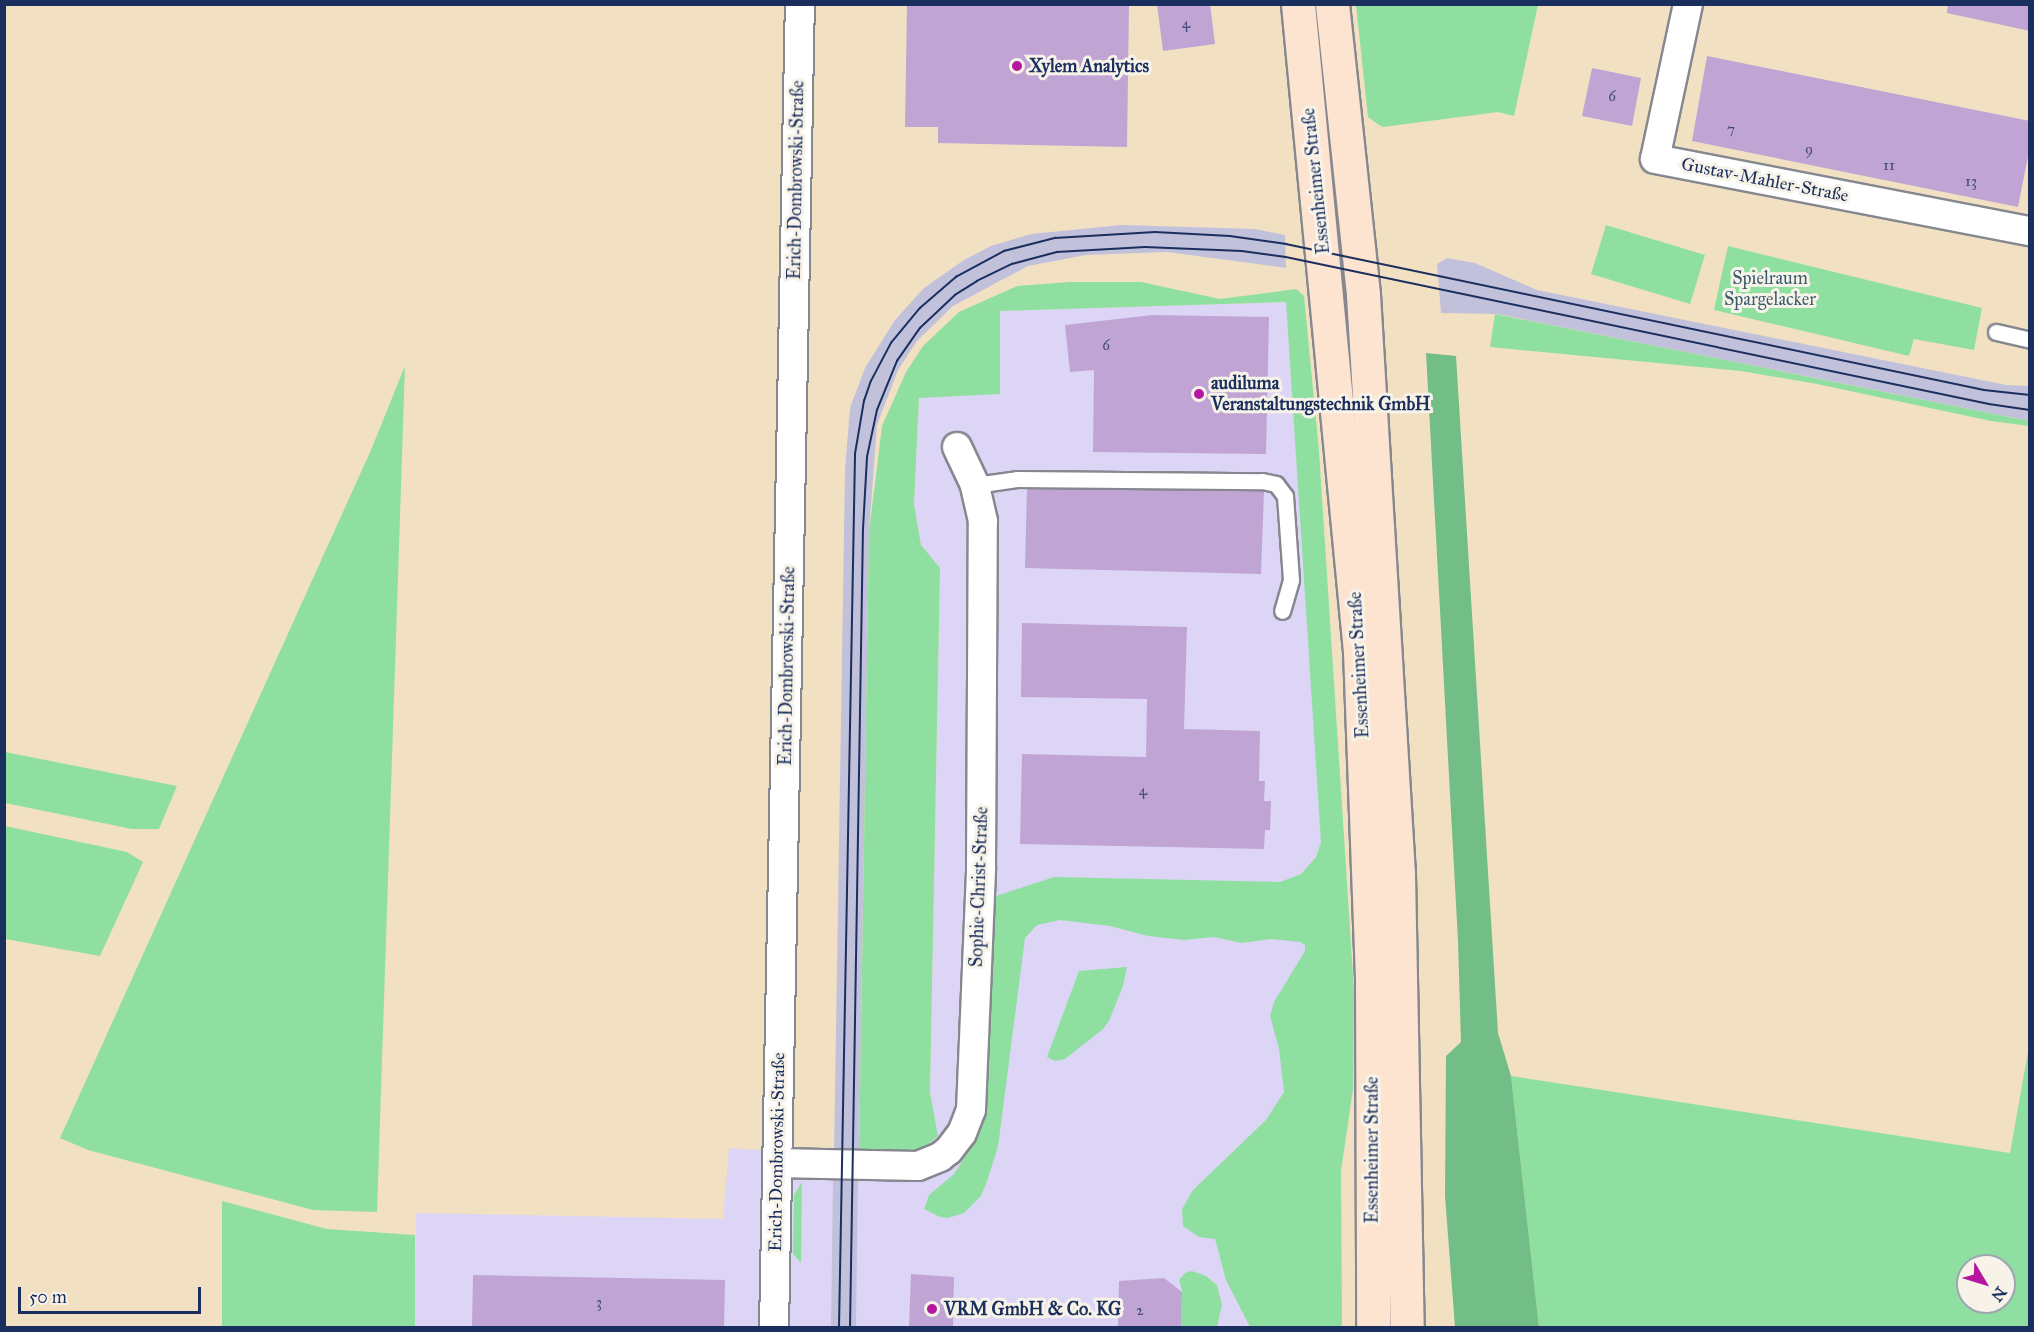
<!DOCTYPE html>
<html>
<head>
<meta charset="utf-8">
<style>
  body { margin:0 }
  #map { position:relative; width:2034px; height:1332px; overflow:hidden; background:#f2e0c3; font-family:"IM FELL Great Primer",serif }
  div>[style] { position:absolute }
  .built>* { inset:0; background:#ddd5f6 }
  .industrial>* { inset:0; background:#c2c1dc }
  .green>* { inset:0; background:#8fe0a0 }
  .forest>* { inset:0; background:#73be86 }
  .building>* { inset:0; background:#c0a4d3 }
  .roads { filter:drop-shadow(2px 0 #868890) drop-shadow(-2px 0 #868890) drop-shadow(0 2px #868890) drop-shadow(0 -2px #868890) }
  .lane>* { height:15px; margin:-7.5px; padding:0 7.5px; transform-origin:7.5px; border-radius:7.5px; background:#fff }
  .street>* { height:28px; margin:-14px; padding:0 14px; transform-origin:14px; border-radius:14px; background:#fff }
  .secondary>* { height:33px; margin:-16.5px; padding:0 16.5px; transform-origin:16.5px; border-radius:16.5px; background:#fde4d0 }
  .tram>* { height:1.5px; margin:-0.75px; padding:0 0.75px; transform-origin:0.75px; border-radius:0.75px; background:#1b2f5e }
  .dots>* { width:16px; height:16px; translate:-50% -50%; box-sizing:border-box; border:3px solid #f7f3e8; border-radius:50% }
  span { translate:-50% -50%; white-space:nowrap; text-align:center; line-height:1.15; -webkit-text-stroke:6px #f7f3e8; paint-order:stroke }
  .number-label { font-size:15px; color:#444c7b }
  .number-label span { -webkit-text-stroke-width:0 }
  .poi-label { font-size:18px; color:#1b2f5e; font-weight:700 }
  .left { translate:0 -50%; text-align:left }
  .street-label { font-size:18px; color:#1b2f5e }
  .park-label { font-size:18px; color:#385b6e }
  .frame { position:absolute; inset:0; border:6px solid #1b2f5e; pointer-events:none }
  .north { position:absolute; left:1956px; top:1254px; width:60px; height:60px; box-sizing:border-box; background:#f7f3e8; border:2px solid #9fa5b1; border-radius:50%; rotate:128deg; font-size:16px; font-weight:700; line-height:24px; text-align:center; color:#1b2f5e }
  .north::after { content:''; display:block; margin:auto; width:21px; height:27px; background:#b5179e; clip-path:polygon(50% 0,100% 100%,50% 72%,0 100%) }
  .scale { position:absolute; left:18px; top:1287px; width:183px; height:27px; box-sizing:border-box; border:3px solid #1b2f5e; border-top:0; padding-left:8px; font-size:18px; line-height:21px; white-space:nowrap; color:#1b2f5e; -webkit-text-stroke:4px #f7f3e8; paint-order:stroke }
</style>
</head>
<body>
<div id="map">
  <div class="built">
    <div style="clip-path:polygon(1287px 302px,1299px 462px,1354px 991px,1353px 1089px,1341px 1171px,1342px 1327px,415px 1328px,416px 1213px,723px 1219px,729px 1148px,841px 1155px,938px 1137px,930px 1092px,940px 569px,921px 545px,914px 504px,919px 398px,1000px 311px)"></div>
  </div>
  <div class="industrial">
    <div style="clip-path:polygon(1121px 225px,1255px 229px,1285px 235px,1286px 268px,1167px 252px,1086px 255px,1028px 266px,953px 306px,917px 341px,898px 370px,877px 425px,869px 532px,859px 1155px,834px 1154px,845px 469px,850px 408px,865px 368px,895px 320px,924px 288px,964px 260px,991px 246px,1031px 234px)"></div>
    <div style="clip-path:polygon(1447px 258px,1475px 263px,1537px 290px,2006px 385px,2029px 386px,2029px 421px,1497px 314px,1441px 313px,1437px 264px)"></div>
    <div style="clip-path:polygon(833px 1181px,858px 1181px,856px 1327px,831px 1327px)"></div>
  </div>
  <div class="green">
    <div style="clip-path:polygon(1356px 5px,1538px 5px,1514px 116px,1498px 112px,1383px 127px,1379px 125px,1368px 117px)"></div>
    <div style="clip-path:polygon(1606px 225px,1705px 255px,1690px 304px,1591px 274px)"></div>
    <div style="clip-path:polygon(1728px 246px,1982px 308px,1974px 350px,1914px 339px,1909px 356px,1714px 310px)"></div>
    <div style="clip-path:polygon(1070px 282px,1141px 282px,1220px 299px,1296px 289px,1304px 296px,1319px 451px,1354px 991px,1353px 1089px,1341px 1171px,1342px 1327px,1250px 1327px,1226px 1280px,1215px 1239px,1199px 1237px,1183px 1226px,1182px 1209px,1193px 1190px,1266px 1120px,1284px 1092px,1279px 1049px,1270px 1016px,1274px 1002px,1305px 951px,1305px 945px,1300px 942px,1271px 939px,1242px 943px,1214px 937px,1184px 940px,1148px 936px,1110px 926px,1060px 920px,1037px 925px,1025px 938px,998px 1147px,986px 1184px,981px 1196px,964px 1213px,948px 1218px,940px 1217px,924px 1209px,929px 1195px,954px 1174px,965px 1157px,975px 1142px,981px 1123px,993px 897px,1054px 877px,1280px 882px,1301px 874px,1316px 857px,1321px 842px,1286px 302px,1000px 311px,1000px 394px,919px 398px,914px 504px,921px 545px,940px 568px,930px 1092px,938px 1136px,922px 1149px,859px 1155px,869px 532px,882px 426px,906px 372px,923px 346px,959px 312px,1017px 286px)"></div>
    <div style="clip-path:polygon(1495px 314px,2029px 421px,2029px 426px,1991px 421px,1817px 384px,1741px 371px,1490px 347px)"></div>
    <div style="clip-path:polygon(405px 366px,377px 1212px,313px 1210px,88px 1150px,60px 1138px,371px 450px)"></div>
    <div style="clip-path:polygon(4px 752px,5px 752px,177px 786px,159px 829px,132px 829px,5px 803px)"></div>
    <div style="clip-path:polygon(5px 826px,127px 852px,143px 862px,100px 956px,5px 939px)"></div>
    <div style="clip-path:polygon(1127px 967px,1123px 986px,1109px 1021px,1103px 1029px,1065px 1059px,1055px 1061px,1047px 1057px,1079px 971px)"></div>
    <div style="clip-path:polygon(evenodd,2029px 1046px,2029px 1327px,1539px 1327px,1511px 1076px,2010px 1153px,2029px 1046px,1968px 1266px,2004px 1266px,2004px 1302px,1968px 1302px,1968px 1266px)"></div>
    <div style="clip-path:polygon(802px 1182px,801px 1263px,793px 1254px,794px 1195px)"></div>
    <div style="clip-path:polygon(222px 1201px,327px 1229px,415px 1235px,415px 1327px,222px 1327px)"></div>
    <div style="clip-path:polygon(1192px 1271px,1206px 1276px,1217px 1285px,1222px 1305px,1217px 1327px,1181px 1327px,1182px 1290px,1179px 1280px,1185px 1273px)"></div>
  </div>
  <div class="forest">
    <div style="clip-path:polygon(1426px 353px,1456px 356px,1498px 1033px,1511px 1076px,1539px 1327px,1455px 1327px,1445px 1196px,1446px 1056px,1461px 1042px,1458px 941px)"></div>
  </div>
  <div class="building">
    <div style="clip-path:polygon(907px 4px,1129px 4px,1127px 147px,938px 143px,938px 127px,905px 127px)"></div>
    <div style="clip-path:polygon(1157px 4px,1210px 4px,1215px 44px,1163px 51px)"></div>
    <div style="clip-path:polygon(1948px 4px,2030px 4px,2030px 31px,1947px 13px)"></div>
    <div style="clip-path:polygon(1707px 56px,2030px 121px,2030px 146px,2018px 207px,1692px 141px)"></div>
    <div style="clip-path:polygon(1592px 68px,1641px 78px,1632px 126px,1582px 116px)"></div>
    <div style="clip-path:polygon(1152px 315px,1269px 317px,1266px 454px,1093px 452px,1094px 370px,1070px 372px,1065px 325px)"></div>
    <div style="clip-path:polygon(1027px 489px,1264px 491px,1261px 574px,1025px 568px)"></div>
    <div style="clip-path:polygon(1022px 623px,1187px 627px,1184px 729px,1260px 731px,1259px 781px,1265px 781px,1264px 801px,1271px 801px,1270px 830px,1265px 830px,1264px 849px,1020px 844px,1022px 754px,1146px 757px,1147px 699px,1021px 697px)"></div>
    <div style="clip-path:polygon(911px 1274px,954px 1277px,953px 1328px,909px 1328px)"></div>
    <div style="clip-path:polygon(473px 1275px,725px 1280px,724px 1328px,472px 1328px)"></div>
    <div style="clip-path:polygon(1164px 1278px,1182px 1292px,1181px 1328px,1118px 1328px,1119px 1281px)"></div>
  </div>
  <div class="roads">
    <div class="lane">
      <div style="left:1996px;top:332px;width:35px;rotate:13deg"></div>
      <div style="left:975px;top:485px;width:42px;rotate:-8.1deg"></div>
      <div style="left:1017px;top:479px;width:245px;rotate:0.5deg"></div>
      <div style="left:1262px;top:481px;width:14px;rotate:12deg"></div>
      <div style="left:1276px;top:484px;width:15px;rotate:53deg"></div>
      <div style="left:1285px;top:496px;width:84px;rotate:85.9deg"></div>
      <div style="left:1291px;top:580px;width:32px;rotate:106deg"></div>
    </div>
    <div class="street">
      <div style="left:1688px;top:4px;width:158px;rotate:102deg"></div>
      <div style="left:1655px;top:159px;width:382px;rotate:10.9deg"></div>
      <div style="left:777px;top:1163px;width:141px;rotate:1.2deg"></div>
      <div style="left:918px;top:1166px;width:24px;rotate:-22deg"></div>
      <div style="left:940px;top:1157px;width:11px;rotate:-38deg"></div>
      <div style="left:949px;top:1150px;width:21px;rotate:-53deg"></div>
      <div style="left:962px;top:1133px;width:25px;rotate:-69deg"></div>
      <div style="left:971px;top:1110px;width:243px;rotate:-87.6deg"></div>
      <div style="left:981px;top:867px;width:346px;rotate:-89.7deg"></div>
      <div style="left:983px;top:521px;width:37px;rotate:-103deg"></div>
      <div style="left:975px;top:485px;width:42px;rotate:-115.3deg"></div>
      <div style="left:774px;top:1328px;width:1324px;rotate:-88.88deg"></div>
    </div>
    <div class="secondary">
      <div style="left:1298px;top:4px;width:650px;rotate:84.53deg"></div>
      <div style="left:1360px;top:651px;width:326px;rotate:87.9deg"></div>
      <div style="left:1372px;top:977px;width:351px;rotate:89.8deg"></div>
      <div style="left:1332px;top:4px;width:293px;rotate:83.9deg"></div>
      <div style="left:1363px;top:295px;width:580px;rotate:86.54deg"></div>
      <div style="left:1398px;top:874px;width:454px;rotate:88.9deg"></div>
    </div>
  </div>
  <div class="tram">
    <div style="left:839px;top:1328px;width:874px;rotate:-88.95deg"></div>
    <div style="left:855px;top:454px;width:54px;rotate:-80.4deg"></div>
    <div style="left:864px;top:401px;width:21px;rotate:-71deg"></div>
    <div style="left:871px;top:381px;width:43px;rotate:-62.2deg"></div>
    <div style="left:891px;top:343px;width:45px;rotate:-50.4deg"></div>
    <div style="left:920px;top:308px;width:48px;rotate:-40.7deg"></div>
    <div style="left:956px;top:277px;width:55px;rotate:-28.4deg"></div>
    <div style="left:1004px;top:251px;width:53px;rotate:-14.3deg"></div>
    <div style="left:1055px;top:238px;width:100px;rotate:-3.4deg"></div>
    <div style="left:1155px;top:232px;width:75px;rotate:3.1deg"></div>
    <div style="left:1230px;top:236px;width:57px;rotate:8.1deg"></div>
    <div style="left:1286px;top:244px;width:713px;rotate:11.81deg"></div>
    <div style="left:1984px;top:390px;width:46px;rotate:6.2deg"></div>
    <div style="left:850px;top:1328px;width:799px;rotate:-89.07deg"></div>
    <div style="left:863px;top:529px;width:72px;rotate:-86.8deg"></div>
    <div style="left:867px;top:457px;width:48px;rotate:-78deg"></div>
    <div style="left:877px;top:410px;width:53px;rotate:-67.8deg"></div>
    <div style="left:897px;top:361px;width:40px;rotate:-55.1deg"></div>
    <div style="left:920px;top:328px;width:48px;rotate:-43.3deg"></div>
    <div style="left:955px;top:295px;width:26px;rotate:-32deg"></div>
    <div style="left:977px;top:281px;width:39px;rotate:-26deg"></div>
    <div style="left:1012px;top:264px;width:47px;rotate:-14.9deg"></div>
    <div style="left:1057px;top:252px;width:88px;rotate:-3.3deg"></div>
    <div style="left:1145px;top:247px;width:97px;rotate:2.4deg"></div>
    <div style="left:1242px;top:251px;width:44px;rotate:7.8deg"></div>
    <div style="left:1286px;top:257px;width:718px;rotate:11.81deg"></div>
    <div style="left:1989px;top:404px;width:41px;rotate:8.3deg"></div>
  </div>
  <div class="dots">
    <div style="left:1017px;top:66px;background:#b5179e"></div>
    <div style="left:1199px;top:394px;background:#b5179e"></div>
    <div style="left:932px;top:1309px;background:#b5179e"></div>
  </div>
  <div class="number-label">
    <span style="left:1186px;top:24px">4</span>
    <span style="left:1612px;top:97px">6</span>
    <span style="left:1731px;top:130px">7</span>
    <span style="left:1809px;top:150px">9</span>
    <span style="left:1889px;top:166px">11</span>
    <span style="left:1971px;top:182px">13</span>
    <span style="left:1106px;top:346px">6</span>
    <span style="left:1143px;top:791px">4</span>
    <span style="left:599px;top:1303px">3</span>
    <span style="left:1140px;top:1311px">2</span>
  </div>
  <div class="poi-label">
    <span class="left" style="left:1029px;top:66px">Xylem Analytics</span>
    <span class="left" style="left:1211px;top:394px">audiluma<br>Veranstaltungstechnik GmbH</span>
    <span class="left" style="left:944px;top:1309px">VRM GmbH &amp; Co. KG</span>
  </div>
  <div class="street-label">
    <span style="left:796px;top:180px;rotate:-89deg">Erich-Dombrowski-Straße</span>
    <span style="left:1765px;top:180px;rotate:11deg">Gustav-Mahler-Straße</span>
    <span style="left:1316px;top:181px;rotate:-96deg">Essenheimer Straße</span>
    <span style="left:1359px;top:665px;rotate:-93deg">Essenheimer Straße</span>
    <span style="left:787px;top:666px;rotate:-89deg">Erich-Dombrowski-Straße</span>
    <span style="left:979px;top:887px;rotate:-88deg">Sophie-Christ-Straße</span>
    <span style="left:1372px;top:1150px;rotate:-90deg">Essenheimer Straße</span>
    <span style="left:777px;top:1152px;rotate:-89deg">Erich-Dombrowski-Straße</span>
  </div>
  <div class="park-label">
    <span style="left:1770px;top:289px">Spielraum<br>Spargelacker</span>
  </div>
  <div class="frame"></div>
  <div class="north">N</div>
  <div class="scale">50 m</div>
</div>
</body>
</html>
